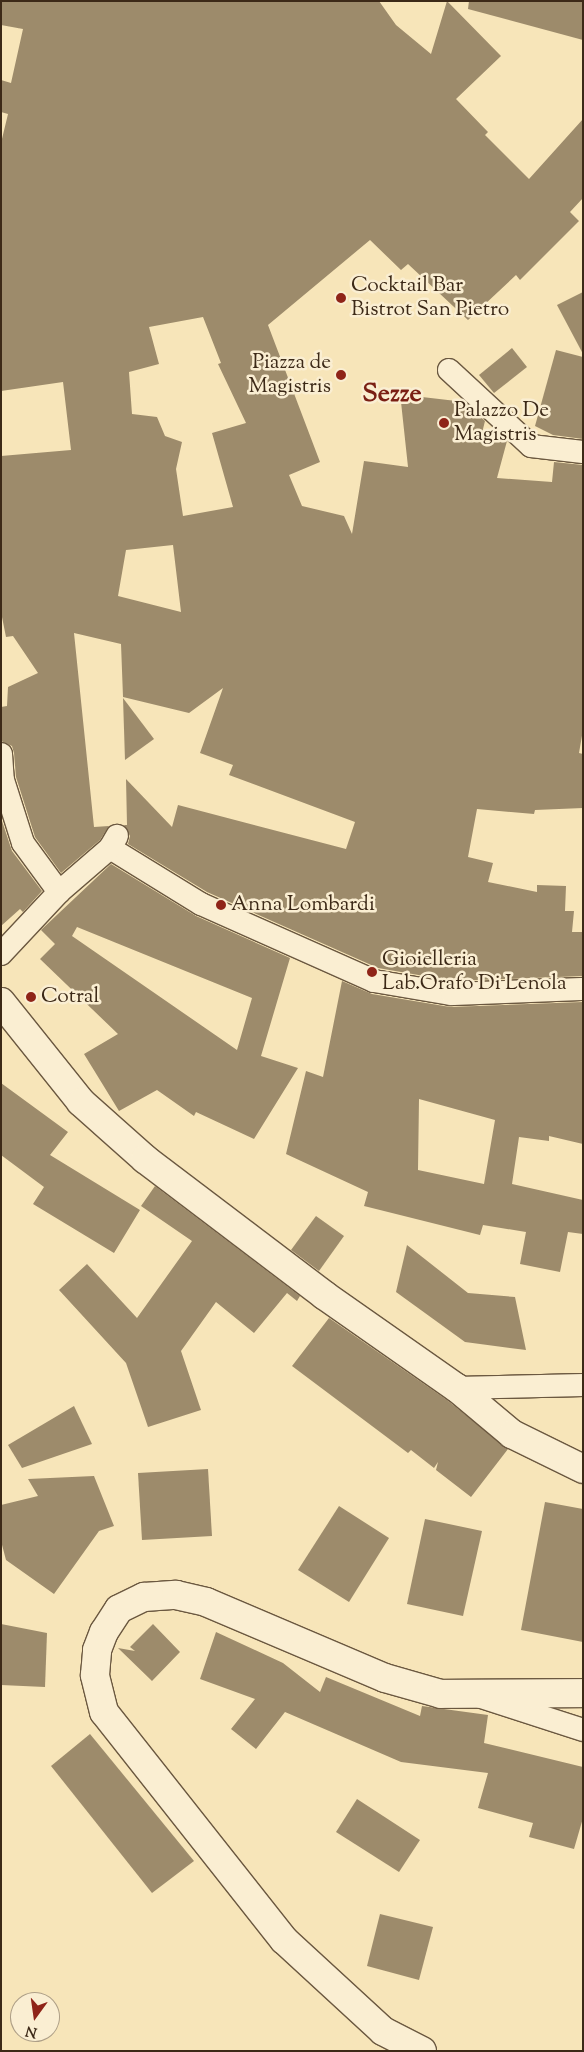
<!DOCTYPE html>
<html>
<head>
<meta charset="utf-8">
<style>
  body { margin:0 }
  #map { position:relative; width:584px; height:2052px; overflow:hidden; background:#f7e5b9; font-family:"Sorts Mill Goudy",serif }
  div>[style] { position:absolute }
  .building>* { inset:0; background:#9d8b6b }
  .roads { filter:drop-shadow(1px 0 #6b5840) drop-shadow(-1px 0 #6b5840) drop-shadow(0 1px #6b5840) drop-shadow(0 -1px #6b5840) }
  .minor>* { height:22px; margin:-11px; padding:0 11px; transform-origin:11px; border-radius:11px; background:#faeed2 }
  .tertiary>* { height:28px; margin:-14px; padding:0 14px; transform-origin:14px; border-radius:14px; background:#faeed2 }
  .dots>* { width:14px; height:14px; translate:-50% -50%; box-sizing:border-box; border:2px solid #faeed2; border-radius:50% }
  span { translate:-50% -50%; white-space:nowrap; text-align:center; line-height:1.15; -webkit-text-stroke:5px #faeed2; paint-order:stroke }
  .poi-label { font-size:21px; color:#3c2917 }
  .left { translate:0 -50%; text-align:left }
  .right { translate:-100% -50%; text-align:right }
  .district-label { font-size:26px; color:#7a1f14; font-weight:700 }
  .frame { position:absolute; inset:0; border:2px solid #3c2917; pointer-events:none }
  .north { position:absolute; left:10px; top:1992px; width:50px; height:50px; box-sizing:border-box; background:#faeed2; border:1px solid #ae9f87; border-radius:50%; rotate:194deg; font-size:14px; font-weight:700; line-height:20px; text-align:center; color:#3c2917 }
  .north::after { content:''; display:block; margin:auto; width:18px; height:22px; background:#8f2418; clip-path:polygon(50% 0,100% 100%,50% 72%,0 100%) }
</style>
</head>
<body>
<div id="map">
  <div class="building">
    <div style="clip-path:polygon(evenodd,1px 1px,379px 1px,396px 25px,431px 54px,447px 1px,501px 56px,456px 99px,488px 132px,485px 135px,529px 179px,583px 119px,583px 198px,570px 212px,579px 221px,520px 280px,516px 275px,468px 320px,408px 264px,401px 270px,370px 240px,268px 325px,320px 462px,289px 475px,302px 506px,344px 516px,352px 534px,364px 461px,408px 467px,401px 402px,422px 397px,465px 402px,485px 421px,482px 433px,507px 441px,497px 478px,552px 482px,554px 462px,583px 465px,583px 730px,579px 753px,583px 754px,583px 808px,535px 810px,534px 814px,477px 809px,468px 857px,493px 863px,488px 882px,537px 892px,537px 885px,566px 886px,565px 911px,574px 911px,572px 932px,583px 932px,583px 976px,453px 981px,378px 968px,207px 892px,128px 844px,130px 836px,124px 825px,127px 825px,126px 779px,172px 827px,178px 805px,346px 849px,355px 822px,229px 775px,233px 765px,200px 753px,223px 688px,189px 713px,123px 697px,121px 644px,74px 633px,94px 827px,109px 826px,100px 840px,61px 873px,35px 837px,16px 777px,14px 753px,12px 746px,1px 741px,1px 707px,7px 706px,8px 687px,38px 673px,13px 636px,6px 637px,1px 612px,1px 456px,71px 450px,63px 382px,1px 391px,1px 143px,8px 114px,1px 112px,1px 80px,11px 83px,23px 29px,1px 25px,1px 1px,203px 317px,221px 363px,218px 364px,246px 423px,212px 433px,233px 507px,183px 516px,176px 469px,182px 442px,165px 436px,157px 417px,132px 414px,129px 372px,159px 364px,149px 327px,203px 317px,1px 1px,173px 545px,181px 612px,118px 596px,126px 550px,173px 545px)"></div>
    <div style="clip-path:polygon(469px 1px,583px 1px,583px 40px,468px 9px)"></div>
    <div style="clip-path:polygon(583px 292px,583px 354px,557px 305px)"></div>
    <div style="clip-path:polygon(512px 348px,527px 367px,494px 393px,479px 375px)"></div>
    <div style="clip-path:polygon(556px 350px,583px 357px,583px 439px,553px 435px,535px 426px)"></div>
    <div style="clip-path:polygon(123px 698px,154px 739px,125px 760px)"></div>
    <div style="clip-path:polygon(1px 818px,12px 851px,42px 891px,23px 912px,20px 909px,1px 926px)"></div>
    <div style="clip-path:polygon(evenodd,111px 864px,196px 916px,290px 958px,261px 1056px,298px 1068px,254px 1139px,196px 1112px,194px 1116px,157px 1090px,119px 1111px,84px 1054px,118px 1034px,40px 959px,55px 944px,41px 930px,111px 864px,77px 927px,252px 998px,237px 1050px,72px 936px,77px 927px)"></div>
    <div style="clip-path:polygon(evenodd,342px 981px,372px 994px,450px 1007px,583px 1002px,583px 1144px,549px 1136px,549px 1141px,519px 1137px,512px 1184px,583px 1200px,583px 1234px,568px 1232px,560px 1272px,520px 1264px,526px 1232px,483px 1225px,480px 1235px,364px 1206px,368px 1192px,286px 1154px,306px 1071px,323px 1077px,342px 981px,419px 1099px,495px 1120px,484px 1184px,418px 1170px,419px 1099px)"></div>
    <div style="clip-path:polygon(1px 1083px,68px 1132px,50px 1155px,140px 1210px,114px 1253px,33px 1204px,44px 1187px,1px 1155px)"></div>
    <div style="clip-path:polygon(155px 1186px,300px 1296px,297px 1301px,287px 1293px,254px 1333px,216px 1302px,181px 1351px,201px 1410px,148px 1427px,126px 1363px,59px 1290px,87px 1264px,137px 1318px,192px 1241px,141px 1206px)"></div>
    <div style="clip-path:polygon(316px 1216px,344px 1236px,319px 1271px,291px 1250px)"></div>
    <div style="clip-path:polygon(407px 1245px,468px 1293px,515px 1297px,526px 1350px,465px 1342px,396px 1292px)"></div>
    <div style="clip-path:polygon(329px 1318px,447px 1400px,508px 1449px,471px 1497px,436px 1470px,438px 1462px,434px 1468px,411px 1450px,408px 1453px,292px 1366px)"></div>
    <div style="clip-path:polygon(74px 1406px,92px 1444px,22px 1468px,8px 1445px)"></div>
    <div style="clip-path:polygon(208px 1469px,212px 1536px,142px 1540px,138px 1473px)"></div>
    <div style="clip-path:polygon(94px 1476px,114px 1526px,99px 1531px,54px 1594px,6px 1560px,1px 1541px,1px 1505px,38px 1496px,28px 1479px)"></div>
    <div style="clip-path:polygon(545px 1502px,583px 1509px,583px 1642px,521px 1630px)"></div>
    <div style="clip-path:polygon(339px 1506px,389px 1538px,349px 1602px,298px 1570px)"></div>
    <div style="clip-path:polygon(425px 1519px,482px 1531px,463px 1616px,407px 1604px)"></div>
    <div style="clip-path:polygon(1px 1624px,47px 1633px,45px 1687px,1px 1685px)"></div>
    <div style="clip-path:polygon(153px 1624px,180px 1652px,152px 1681px,118px 1648px,135px 1651px,130px 1647px)"></div>
    <div style="clip-path:polygon(216px 1632px,283px 1663px,320px 1692px,326px 1677px,420px 1716px,422px 1706px,488px 1715px,484px 1743px,583px 1767px,583px 1818px,574px 1849px,529px 1837px,533px 1823px,478px 1808px,488px 1773px,401px 1762px,285px 1712px,256px 1749px,231px 1729px,255px 1699px,200px 1679px)"></div>
    <div style="clip-path:polygon(90px 1734px,194px 1861px,152px 1893px,51px 1766px)"></div>
    <div style="clip-path:polygon(357px 1799px,420px 1840px,399px 1872px,336px 1832px)"></div>
    <div style="clip-path:polygon(380px 1914px,433px 1927px,419px 1980px,367px 1966px)"></div>
  </div>
  <div class="roads">
    <div class="minor">
      <div style="left:449px;top:370px;width:112px;rotate:42.8deg"></div>
      <div style="left:531px;top:446px;width:52px;rotate:6.6deg"></div>
      <div style="left:1px;top:754px;width:26px;rotate:86deg"></div>
      <div style="left:3px;top:780px;width:66px;rotate:72.4deg"></div>
      <div style="left:23px;top:843px;width:61px;rotate:53.7deg"></div>
      <div style="left:110px;top:848px;width:107px;rotate:31.6deg"></div>
      <div style="left:201px;top:904px;width:189px;rotate:24deg"></div>
      <div style="left:374px;top:981px;width:79px;rotate:9.5deg"></div>
      <div style="left:452px;top:994px;width:131px;rotate:-2.2deg"></div>
      <div style="left:1px;top:954px;width:85px;rotate:-46.9deg"></div>
      <div style="left:59px;top:892px;width:67px;rotate:-40.8deg"></div>
      <div style="left:110px;top:848px;width:14px;rotate:-60deg"></div>
      <div style="left:457px;top:1388px;width:126px;rotate:-1.4deg"></div>
      <div style="left:481px;top:1697px;width:107px;rotate:17.9deg"></div>
    </div>
    <div class="tertiary">
      <div style="left:1px;top:1002px;width:128px;rotate:51.3deg"></div>
      <div style="left:81px;top:1102px;width:86px;rotate:41.7deg"></div>
      <div style="left:145px;top:1159px;width:225px;rotate:37.2deg"></div>
      <div style="left:324px;top:1295px;width:162px;rotate:35deg"></div>
      <div style="left:457px;top:1388px;width:72px;rotate:39.9deg"></div>
      <div style="left:512px;top:1434px;width:79px;rotate:26.2deg"></div>
      <div style="left:422px;top:2051px;width:44px;rotate:-152.9deg"></div>
      <div style="left:383px;top:2031px;width:134px;rotate:-137.4deg"></div>
      <div style="left:284px;top:1940px;width:290px;rotate:-128.3deg"></div>
      <div style="left:104px;top:1712px;width:38px;rotate:-104deg"></div>
      <div style="left:95px;top:1675px;width:25px;rotate:-85deg"></div>
      <div style="left:97px;top:1650px;width:19px;rotate:-69deg"></div>
      <div style="left:104px;top:1632px;width:27px;rotate:-57deg"></div>
      <div style="left:119px;top:1609px;width:28px;rotate:-26deg"></div>
      <div style="left:144px;top:1597px;width:32px;rotate:-4deg"></div>
      <div style="left:176px;top:1595px;width:31px;rotate:13deg"></div>
      <div style="left:206px;top:1602px;width:194px;rotate:23deg"></div>
      <div style="left:385px;top:1678px;width:58px;rotate:15.9deg"></div>
      <div style="left:441px;top:1694px;width:142px;rotate:-0.4deg"></div>
    </div>
  </div>
  <div class="dots">
    <div style="left:341px;top:298px;background:#8f2418"></div>
    <div style="left:341px;top:375px;background:#8f2418"></div>
    <div style="left:444px;top:423px;background:#8f2418"></div>
    <div style="left:221px;top:905px;background:#8f2418"></div>
    <div style="left:372px;top:972px;background:#8f2418"></div>
    <div style="left:31px;top:997px;background:#8f2418"></div>
  </div>
  <div class="poi-label">
    <span class="left" style="left:351px;top:298px">Cocktail Bar<br>Bistrot San Pietro</span>
    <span class="right" style="left:331px;top:375px">Piazza de<br>Magistris</span>
    <span class="left" style="left:454px;top:423px">Palazzo De<br>Magistris</span>
    <span class="left" style="left:231px;top:905px">Anna Lombardi</span>
    <span class="left" style="left:382px;top:972px">Gioielleria<br>Lab.Orafo Di Lenola</span>
    <span class="left" style="left:41px;top:997px">Cotral</span>
  </div>
  <div class="district-label">
    <span style="left:392px;top:395px">Sezze</span>
  </div>
  <div class="frame"></div>
  <div class="north">N</div>
</div>
</body>
</html>
